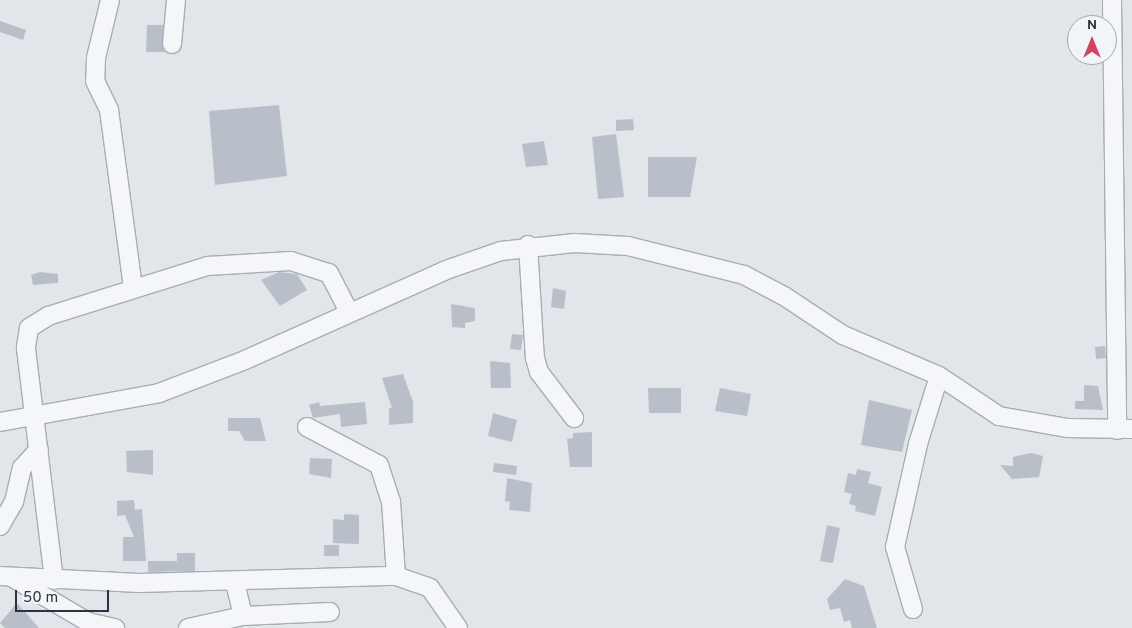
<!DOCTYPE html>
<html>
<head>
<meta charset="utf-8">
<style>
  body { margin:0 }
  #map { position:relative; width:1132px; height:628px; overflow:hidden; background:#e2e6eb; font-family:Overpass,sans-serif }
  div>[style] { position:absolute }
  .building>* { inset:0; background:#b9bfc8 }
  .roads { filter:drop-shadow(1px 0 #a7adb5) drop-shadow(-1px 0 #a7adb5) drop-shadow(0 1px #a7adb5) drop-shadow(0 -1px #a7adb5) }
  .minor>* { height:18px; margin:-9px; padding:0 9px; transform-origin:9px; border-radius:9px; background:#f5f6f9 }
  span { translate:-50% -50%; white-space:nowrap; text-align:center; line-height:1.15; -webkit-text-stroke:4px #f2f5f8; paint-order:stroke }
  .north { position:absolute; left:1067px; top:15px; width:50px; height:50px; box-sizing:border-box; background:#f2f5f8; border:1px solid #a2a8b0; border-radius:50%; rotate:0deg; font-size:14px; font-weight:700; line-height:20px; text-align:center; color:#293443 }
  .north::after { content:''; display:block; margin:auto; width:18px; height:22px; background:#d34362; clip-path:polygon(50% 0,100% 100%,50% 72%,0 100%) }
  .scale { position:absolute; left:15px; top:590px; width:94px; height:22px; box-sizing:border-box; border:2px solid #293443; border-top:0; padding-left:6px; font-size:15px; line-height:18px; white-space:nowrap; color:#293443; -webkit-text-stroke:4px #f2f5f8; paint-order:stroke }
</style>
</head>
<body>
<div id="map">
  <div class="building">
    <div style="clip-path:polygon(0 21px,26px 30px,23px 40px,0 32px)"></div>
    <div style="clip-path:polygon(147px 25px,163px 25px,164px 52px,146px 52px)"></div>
    <div style="clip-path:polygon(279px 105px,287px 176px,215px 185px,209px 111px)"></div>
    <div style="clip-path:polygon(633px 119px,634px 130px,616px 131px,616px 120px)"></div>
    <div style="clip-path:polygon(616px 134px,624px 197px,598px 199px,592px 137px)"></div>
    <div style="clip-path:polygon(544px 141px,548px 165px,526px 167px,522px 144px)"></div>
    <div style="clip-path:polygon(648px 157px,697px 157px,690px 197px,648px 197px)"></div>
    <div style="clip-path:polygon(40px 272px,58px 274px,58px 283px,33px 285px,31px 275px)"></div>
    <div style="clip-path:polygon(279px 272px,297px 274px,307px 290px,280px 306px,261px 280px)"></div>
    <div style="clip-path:polygon(553px 288px,566px 291px,564px 309px,551px 307px)"></div>
    <div style="clip-path:polygon(451px 304px,475px 308px,475px 321px,465px 323px,465px 328px,452px 327px)"></div>
    <div style="clip-path:polygon(512px 334px,523px 335px,521px 350px,510px 349px)"></div>
    <div style="clip-path:polygon(1105px 346px,1106px 358px,1096px 359px,1095px 347px)"></div>
    <div style="clip-path:polygon(490px 361px,510px 363px,511px 388px,491px 388px)"></div>
    <div style="clip-path:polygon(403px 374px,413px 402px,413px 423px,389px 425px,389px 408px,392px 408px,382px 378px)"></div>
    <div style="clip-path:polygon(1084px 385px,1098px 386px,1103px 410px,1075px 409px,1075px 401px,1084px 401px)"></div>
    <div style="clip-path:polygon(648px 388px,681px 388px,681px 413px,649px 413px)"></div>
    <div style="clip-path:polygon(720px 388px,751px 394px,747px 416px,715px 411px)"></div>
    <div style="clip-path:polygon(869px 400px,912px 410px,902px 452px,861px 445px)"></div>
    <div style="clip-path:polygon(319px 402px,320px 406px,365px 402px,367px 424px,341px 427px,340px 414px,313px 418px,309px 405px)"></div>
    <div style="clip-path:polygon(493px 413px,517px 420px,512px 442px,488px 436px)"></div>
    <div style="clip-path:polygon(228px 418px,260px 418px,266px 441px,245px 441px,239px 431px,228px 431px)"></div>
    <div style="clip-path:polygon(592px 432px,592px 467px,570px 467px,567px 439px,573px 438px,573px 433px)"></div>
    <div style="clip-path:polygon(153px 450px,153px 475px,127px 472px,126px 451px)"></div>
    <div style="clip-path:polygon(1031px 453px,1043px 456px,1039px 477px,1012px 479px,1000px 465px,1013px 466px,1013px 457px)"></div>
    <div style="clip-path:polygon(310px 458px,332px 459px,331px 478px,309px 474px)"></div>
    <div style="clip-path:polygon(494px 463px,517px 466px,516px 475px,493px 472px)"></div>
    <div style="clip-path:polygon(857px 469px,871px 472px,868px 483px,882px 487px,875px 516px,855px 511px,856px 506px,849px 504px,852px 494px,844px 492px,848px 473px,856px 475px)"></div>
    <div style="clip-path:polygon(507px 478px,532px 483px,530px 512px,509px 510px,510px 502px,505px 501px)"></div>
    <div style="clip-path:polygon(134px 500px,135px 510px,142px 509px,146px 561px,123px 561px,123px 537px,134px 537px,125px 515px,117px 516px,117px 501px)"></div>
    <div style="clip-path:polygon(344px 514px,359px 515px,359px 544px,333px 543px,333px 519px,344px 520px)"></div>
    <div style="clip-path:polygon(827px 525px,840px 528px,833px 563px,820px 561px)"></div>
    <div style="clip-path:polygon(324px 545px,339px 545px,339px 556px,324px 556px)"></div>
    <div style="clip-path:polygon(177px 553px,195px 553px,195px 571px,148px 572px,148px 561px,177px 561px)"></div>
    <div style="clip-path:polygon(845px 579px,864px 586px,877px 628px,852px 628px,850px 620px,844px 622px,840px 608px,830px 610px,827px 599px)"></div>
    <div style="clip-path:polygon(17px 603px,39px 628px,5px 628px,0 623px)"></div>
  </div>
  <div class="roads">
    <div class="minor">
      <div style="left:110px;top:0;width:60px;rotate:103.6deg"></div>
      <div style="left:96px;top:58px;width:23px;rotate:92deg"></div>
      <div style="left:95px;top:81px;width:32px;rotate:64deg"></div>
      <div style="left:109px;top:110px;width:180px;rotate:82.3deg"></div>
      <div style="left:1112px;top:0;width:430px;rotate:89.3deg"></div>
      <div style="left:172px;top:44px;width:44px;rotate:-84.8deg"></div>
      <div style="left:528px;top:245px;width:113px;rotate:86.5deg"></div>
      <div style="left:535px;top:358px;width:15px;rotate:74deg"></div>
      <div style="left:539px;top:372px;width:58px;rotate:52.7deg"></div>
      <div style="left:0;top:422px;width:162px;rotate:-10.3deg"></div>
      <div style="left:159px;top:393px;width:92px;rotate:-21deg"></div>
      <div style="left:245px;top:360px;width:220px;rotate:-24.1deg"></div>
      <div style="left:446px;top:270px;width:58px;rotate:-19.1deg"></div>
      <div style="left:501px;top:251px;width:74px;rotate:-6.2deg"></div>
      <div style="left:575px;top:243px;width:53px;rotate:3.2deg"></div>
      <div style="left:628px;top:246px;width:120px;rotate:14deg"></div>
      <div style="left:744px;top:275px;width:45px;rotate:27.7deg"></div>
      <div style="left:784px;top:296px;width:71px;rotate:33.5deg"></div>
      <div style="left:843px;top:335px;width:104px;rotate:23.1deg"></div>
      <div style="left:939px;top:376px;width:72px;rotate:33.7deg"></div>
      <div style="left:999px;top:416px;width:70px;rotate:9.9deg"></div>
      <div style="left:1068px;top:428px;width:64px;rotate:0.9deg"></div>
      <div style="left:307px;top:427px;width:81px;rotate:27.8deg"></div>
      <div style="left:379px;top:465px;width:38px;rotate:72deg"></div>
      <div style="left:391px;top:501px;width:75px;rotate:86.2deg"></div>
      <div style="left:0;top:526px;width:28px;rotate:-60deg"></div>
      <div style="left:14px;top:502px;width:35px;rotate:-77deg"></div>
      <div style="left:22px;top:468px;width:25px;rotate:-48deg"></div>
      <div style="left:0;top:576px;width:139px;rotate:2.9deg"></div>
      <div style="left:139px;top:583px;width:257px;rotate:-1.6deg"></div>
      <div style="left:396px;top:576px;width:36px;rotate:19deg"></div>
      <div style="left:430px;top:588px;width:49px;rotate:55deg"></div>
      <div style="left:13px;top:578px;width:87px;rotate:30.4deg"></div>
      <div style="left:88px;top:622px;width:28px;rotate:13deg"></div>
      <div style="left:54px;top:580px;width:235px;rotate:-96.9deg"></div>
      <div style="left:26px;top:347px;width:19px;rotate:-81deg"></div>
      <div style="left:29px;top:328px;width:22px;rotate:-32deg"></div>
      <div style="left:48px;top:316px;width:168px;rotate:-17.4deg"></div>
      <div style="left:208px;top:266px;width:83px;rotate:-3.4deg"></div>
      <div style="left:291px;top:261px;width:40px;rotate:18deg"></div>
      <div style="left:329px;top:273px;width:44px;rotate:62.9deg"></div>
      <div style="left:235px;top:583px;width:34px;rotate:76deg"></div>
      <div style="left:913px;top:609px;width:65px;rotate:-106.2deg"></div>
      <div style="left:895px;top:547px;width:106px;rotate:-77.4deg"></div>
      <div style="left:918px;top:444px;width:71px;rotate:-72.8deg"></div>
      <div style="left:188px;top:628px;width:56px;rotate:-12.3deg"></div>
      <div style="left:243px;top:616px;width:87px;rotate:-2.6deg"></div>
    </div>
  </div>
  <div class="north">N</div>
  <div class="scale">50 m</div>
</div>
</body>
</html>
